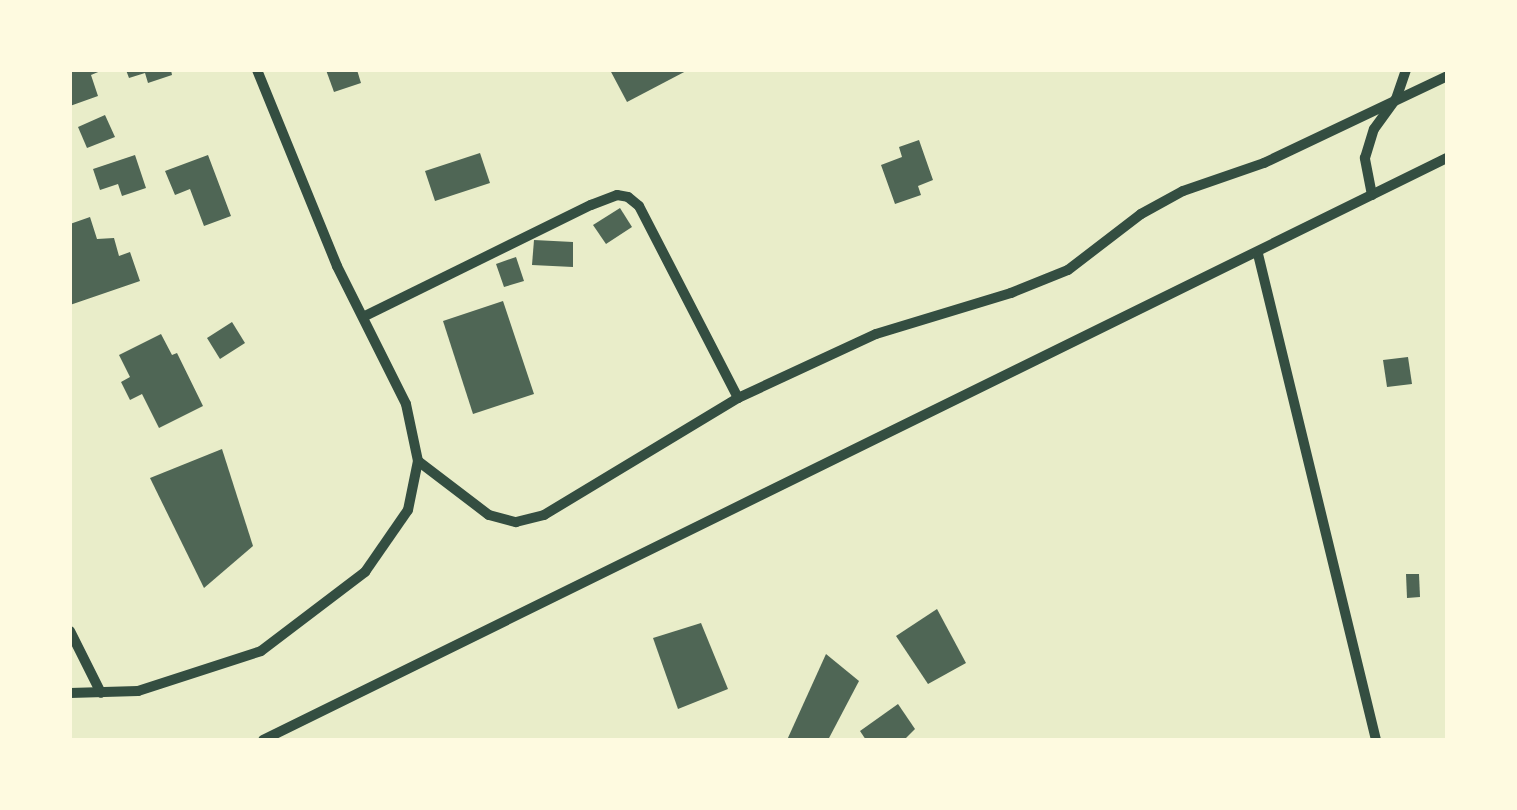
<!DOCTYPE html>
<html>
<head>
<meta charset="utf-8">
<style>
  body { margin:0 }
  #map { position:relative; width:1517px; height:810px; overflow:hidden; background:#e9edc9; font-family:"Golos Text",sans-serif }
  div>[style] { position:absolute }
  .building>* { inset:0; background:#4f6655 }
  .minor>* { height:10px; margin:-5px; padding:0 5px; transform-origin:5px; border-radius:5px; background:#344e41 }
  span { translate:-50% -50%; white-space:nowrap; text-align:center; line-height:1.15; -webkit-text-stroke:10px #fefae0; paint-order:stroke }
  .frame { position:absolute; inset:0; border:72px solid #fefae0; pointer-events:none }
</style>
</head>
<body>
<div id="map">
  <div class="building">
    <div style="clip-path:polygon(70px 70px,103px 70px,91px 75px,98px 96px,70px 106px)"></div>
    <div style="clip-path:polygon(126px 70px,171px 70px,172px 75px,148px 83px,145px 73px,129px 78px)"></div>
    <div style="clip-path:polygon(326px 70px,357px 70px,361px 83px,334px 92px)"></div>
    <div style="clip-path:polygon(610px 70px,688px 70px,627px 102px)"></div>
    <div style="clip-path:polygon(105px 115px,115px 137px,87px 148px,78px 127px)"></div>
    <div style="clip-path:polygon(919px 140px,933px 180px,918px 186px,921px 195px,895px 204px,881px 165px,902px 157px,899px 147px)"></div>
    <div style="clip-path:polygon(480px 153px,490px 183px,435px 201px,425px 171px)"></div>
    <div style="clip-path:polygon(135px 155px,146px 188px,122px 196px,118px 184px,100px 190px,93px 169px)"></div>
    <div style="clip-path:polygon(208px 155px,231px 216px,204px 226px,190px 189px,175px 195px,165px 171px)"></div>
    <div style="clip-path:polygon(620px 208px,632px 227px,606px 244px,593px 225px)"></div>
    <div style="clip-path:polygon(90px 217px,97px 239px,114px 238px,119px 256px,130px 252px,140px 281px,70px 305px,70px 224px)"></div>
    <div style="clip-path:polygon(534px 240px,573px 242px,573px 267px,532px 265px)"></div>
    <div style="clip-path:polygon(516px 257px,524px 281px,504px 287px,496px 264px)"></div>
    <div style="clip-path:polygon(503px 301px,534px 394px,473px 414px,443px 321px)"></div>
    <div style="clip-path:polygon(232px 322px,245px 343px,220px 359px,207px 338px)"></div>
    <div style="clip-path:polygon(161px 334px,172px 355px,177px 353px,203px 406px,159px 428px,142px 394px,130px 400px,121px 382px,130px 377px,119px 355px)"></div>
    <div style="clip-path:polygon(1408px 357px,1412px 384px,1387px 387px,1383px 360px)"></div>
    <div style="clip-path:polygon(222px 449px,253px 546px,204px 588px,150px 478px)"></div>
    <div style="clip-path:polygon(1406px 574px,1419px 574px,1420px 597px,1407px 598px)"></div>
    <div style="clip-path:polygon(937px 609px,966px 663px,928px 684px,896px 636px)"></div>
    <div style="clip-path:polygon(701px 623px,728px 689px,678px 709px,653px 638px)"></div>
    <div style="clip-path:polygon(826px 654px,859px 681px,828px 740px,787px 740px)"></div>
    <div style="clip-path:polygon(898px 704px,915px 729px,904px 740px,866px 740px,860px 731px)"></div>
  </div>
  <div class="minor">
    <div style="left:1372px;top:195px;width:38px;rotate:-101deg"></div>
    <div style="left:1365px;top:158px;width:30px;rotate:-73deg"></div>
    <div style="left:1374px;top:129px;width:37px;rotate:-54deg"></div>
    <div style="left:1396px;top:99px;width:31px;rotate:-71deg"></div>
    <div style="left:1258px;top:254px;width:500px;rotate:76.35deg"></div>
    <div style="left:365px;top:316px;width:252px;rotate:-26.2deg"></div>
    <div style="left:591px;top:205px;width:28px;rotate:-21deg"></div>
    <div style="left:617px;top:195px;width:11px;rotate:10deg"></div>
    <div style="left:628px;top:197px;width:14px;rotate:39deg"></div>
    <div style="left:639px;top:206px;width:216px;rotate:62.7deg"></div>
    <div style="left:418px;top:461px;width:89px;rotate:37.3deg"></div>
    <div style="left:489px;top:515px;width:28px;rotate:15deg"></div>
    <div style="left:516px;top:522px;width:29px;rotate:-14deg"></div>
    <div style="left:544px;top:515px;width:227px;rotate:-31.1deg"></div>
    <div style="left:738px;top:398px;width:152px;rotate:-24.9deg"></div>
    <div style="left:876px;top:334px;width:141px;rotate:-16.9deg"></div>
    <div style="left:1011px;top:293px;width:61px;rotate:-22deg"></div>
    <div style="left:1068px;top:270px;width:92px;rotate:-37.5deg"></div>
    <div style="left:1141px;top:214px;width:48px;rotate:-28.7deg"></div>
    <div style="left:1183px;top:191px;width:86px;rotate:-19.1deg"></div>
    <div style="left:1264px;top:163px;width:203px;rotate:-25.4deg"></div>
    <div style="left:70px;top:631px;width:69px;rotate:63.4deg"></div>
    <div style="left:70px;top:693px;width:68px;rotate:-1.7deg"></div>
    <div style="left:138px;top:691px;width:129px;rotate:-18deg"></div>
    <div style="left:261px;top:651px;width:131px;rotate:-37.2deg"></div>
    <div style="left:365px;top:572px;width:75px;rotate:-55.3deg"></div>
    <div style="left:408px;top:510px;width:50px;rotate:-78.5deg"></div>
    <div style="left:418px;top:461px;width:58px;rotate:-101.9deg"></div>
    <div style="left:406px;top:404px;width:154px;rotate:-116.6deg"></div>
    <div style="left:337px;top:266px;width:212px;rotate:-112.2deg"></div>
    <div style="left:263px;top:740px;width:1319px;rotate:-26.18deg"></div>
  </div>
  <div class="frame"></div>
</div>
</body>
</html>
